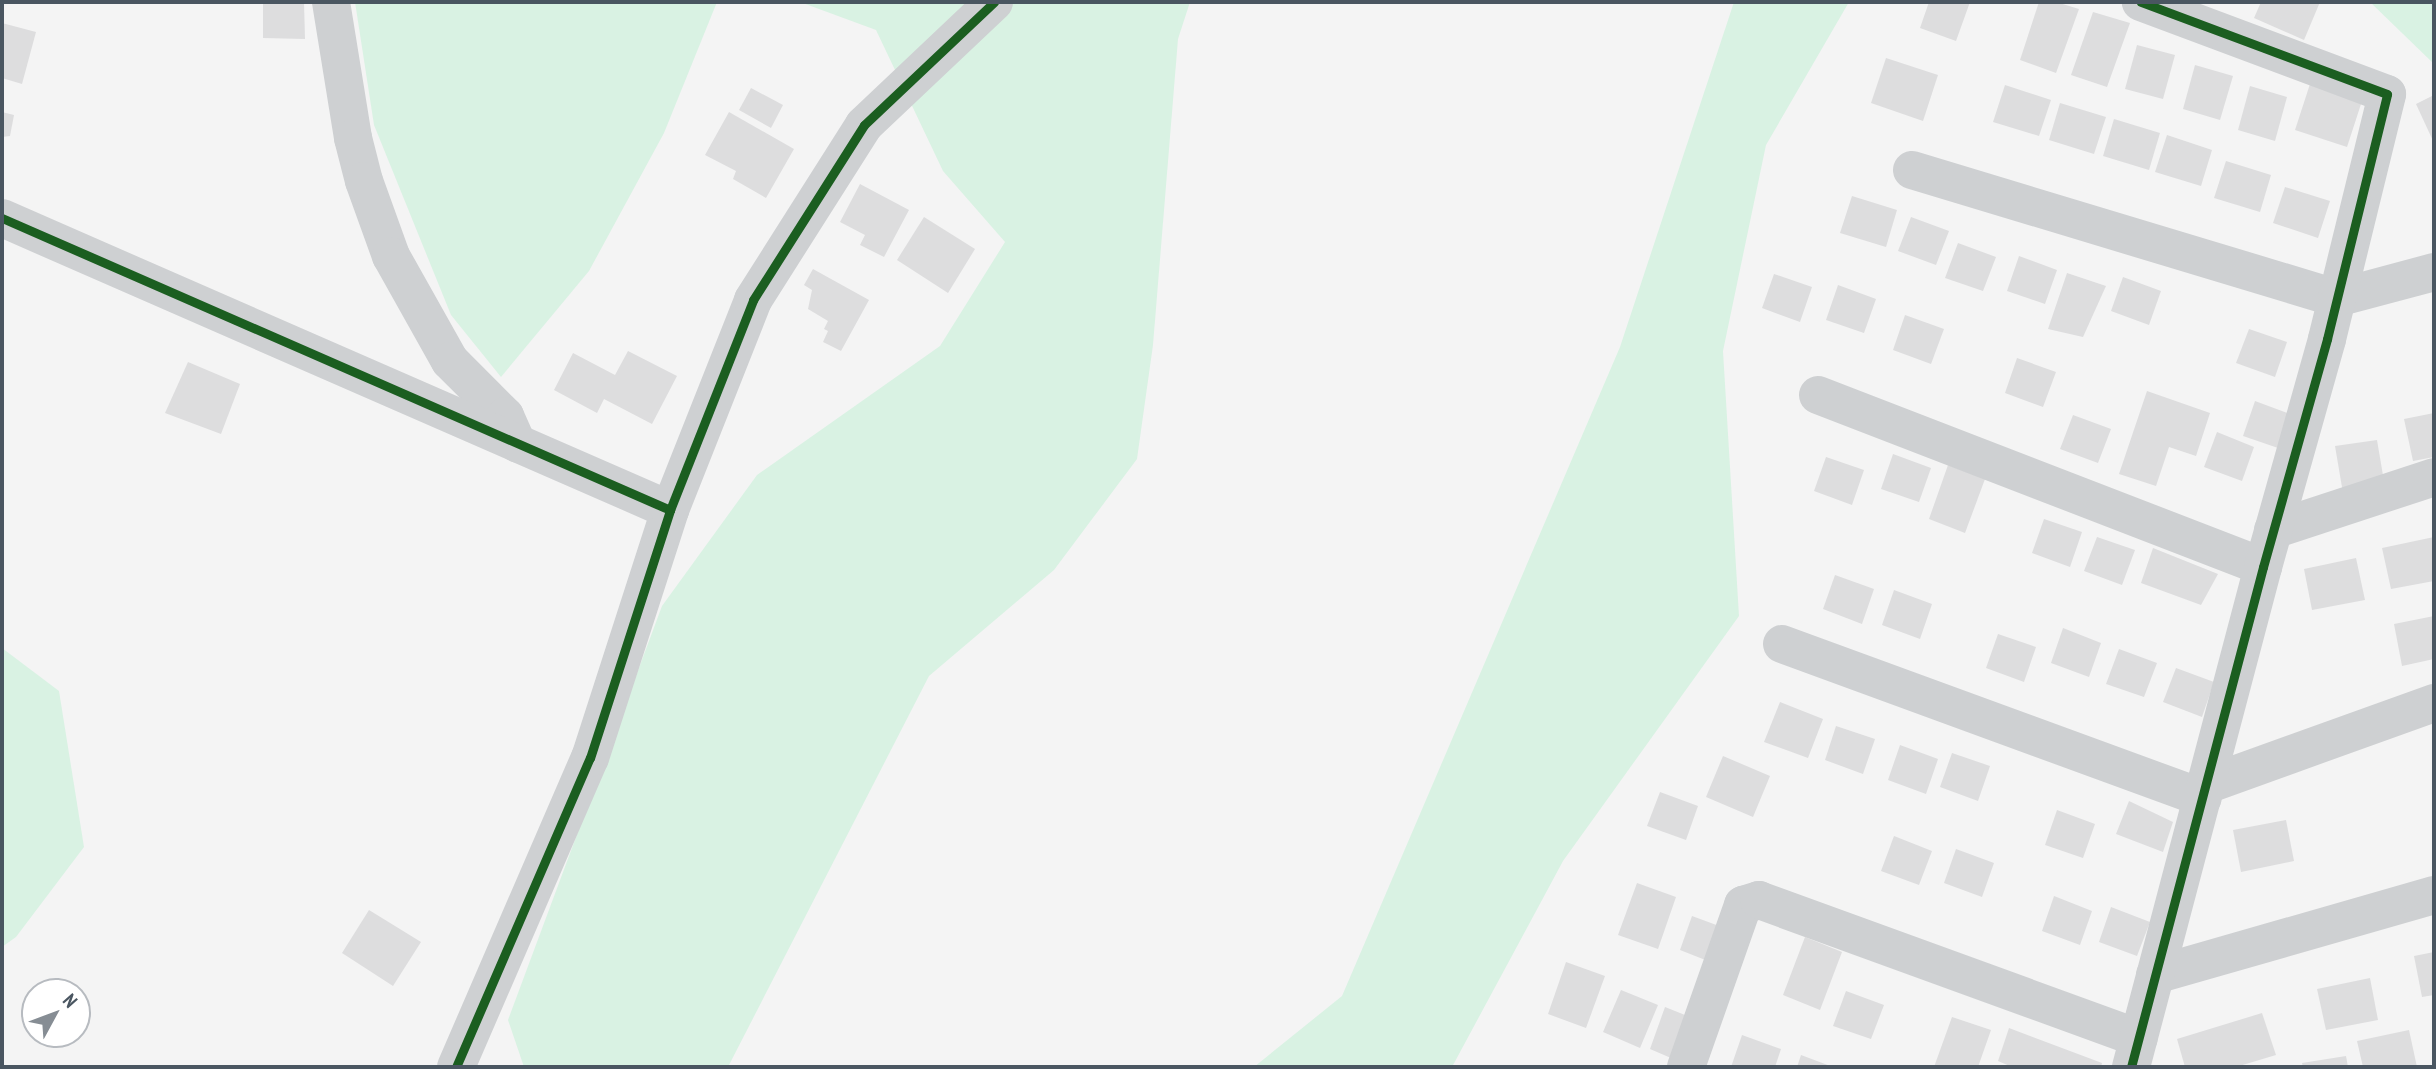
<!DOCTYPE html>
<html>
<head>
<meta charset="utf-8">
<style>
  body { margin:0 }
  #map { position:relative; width:2436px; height:1069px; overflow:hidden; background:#f4f4f4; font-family:"PT Sans Narrow",sans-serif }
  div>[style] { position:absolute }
  .green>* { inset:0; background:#d9f2e3 }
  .building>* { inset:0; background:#ddddde }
  .minor>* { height:38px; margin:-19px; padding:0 19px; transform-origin:19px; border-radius:19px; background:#ced0d2 }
  .cycleway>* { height:9px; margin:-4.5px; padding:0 4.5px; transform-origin:4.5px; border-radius:4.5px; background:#1b5e20 }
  span { translate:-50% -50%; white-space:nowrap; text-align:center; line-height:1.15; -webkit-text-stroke:5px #fff; paint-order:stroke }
  .frame { position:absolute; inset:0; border:4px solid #4a5661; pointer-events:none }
  .north { position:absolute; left:21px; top:978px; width:70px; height:70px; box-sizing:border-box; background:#fff; border:2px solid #b7bbc0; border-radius:50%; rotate:49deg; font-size:19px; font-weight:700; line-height:28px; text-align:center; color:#4a5661 }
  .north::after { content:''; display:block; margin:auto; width:24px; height:32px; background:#868d94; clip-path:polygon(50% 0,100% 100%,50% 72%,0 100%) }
</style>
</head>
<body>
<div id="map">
  <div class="green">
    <div style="clip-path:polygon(355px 2px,717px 2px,664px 133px,589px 271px,501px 377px,451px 315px,374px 125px)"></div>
    <div style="clip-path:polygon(800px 2px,1190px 2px,1178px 39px,1153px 345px,1137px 459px,1054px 570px,929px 676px,728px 1067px,524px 1067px,508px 1020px,662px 606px,757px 475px,940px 346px,1005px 242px,943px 171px,876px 30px)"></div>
    <div style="clip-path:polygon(1734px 2px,1849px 2px,1766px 145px,1723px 351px,1739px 616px,1563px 861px,1452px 1067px,1254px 1067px,1342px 996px,1620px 347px)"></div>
    <div style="clip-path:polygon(2370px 2px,2434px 2px,2434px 64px)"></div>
    <div style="clip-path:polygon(2px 648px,59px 691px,84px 847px,16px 937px,2px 947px)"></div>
  </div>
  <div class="building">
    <div style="clip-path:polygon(263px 2px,304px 2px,305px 39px,263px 38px)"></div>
    <div style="clip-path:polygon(1929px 2px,1970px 2px,1956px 41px,1920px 28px)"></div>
    <div style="clip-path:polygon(2039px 2px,2056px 2px,2079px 9px,2056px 73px,2020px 60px)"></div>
    <div style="clip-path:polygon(2261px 2px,2320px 2px,2304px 40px,2254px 18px)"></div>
    <div style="clip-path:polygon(2093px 12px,2130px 23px,2107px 87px,2071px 75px)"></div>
    <div style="clip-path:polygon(2px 23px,36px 32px,22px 84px,2px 78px)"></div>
    <div style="clip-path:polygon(2137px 45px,2175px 55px,2163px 99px,2125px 89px)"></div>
    <div style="clip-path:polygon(1886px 58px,1938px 75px,1923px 121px,1871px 103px)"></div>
    <div style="clip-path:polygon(2195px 65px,2233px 76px,2220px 120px,2183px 109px)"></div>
    <div style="clip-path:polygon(2310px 84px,2362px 101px,2347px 147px,2295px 130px)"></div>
    <div style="clip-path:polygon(2005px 85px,2051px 100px,2039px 136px,1993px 122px)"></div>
    <div style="clip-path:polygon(2250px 86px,2287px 97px,2275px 141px,2238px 130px)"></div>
    <div style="clip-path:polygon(751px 88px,783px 105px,771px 128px,739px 110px)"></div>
    <div style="clip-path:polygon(2434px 95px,2434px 143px,2416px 104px)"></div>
    <div style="clip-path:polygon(2060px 103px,2106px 117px,2094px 154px,2049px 140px)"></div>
    <div style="clip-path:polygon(2px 112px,14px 115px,10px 136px,2px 137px)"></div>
    <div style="clip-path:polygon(729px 112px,794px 149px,766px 198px,733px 179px,736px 171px,705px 155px)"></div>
    <div style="clip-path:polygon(2114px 119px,2160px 133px,2149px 170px,2103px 156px)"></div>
    <div style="clip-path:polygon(2167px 135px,2212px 150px,2201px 186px,2155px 172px)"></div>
    <div style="clip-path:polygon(2226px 161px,2271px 175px,2260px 212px,2214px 198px)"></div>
    <div style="clip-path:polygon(860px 184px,909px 210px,884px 257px,860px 245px,865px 235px,840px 222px)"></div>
    <div style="clip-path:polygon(2285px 187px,2330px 201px,2318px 238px,2273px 223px)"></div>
    <div style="clip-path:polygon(1852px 196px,1897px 210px,1886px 247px,1840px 233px)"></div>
    <div style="clip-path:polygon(924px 217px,975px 249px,948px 293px,897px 260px)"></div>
    <div style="clip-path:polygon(1911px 217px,1949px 231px,1936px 265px,1898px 251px)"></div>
    <div style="clip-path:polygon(1958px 243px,1996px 257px,1983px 291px,1945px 278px)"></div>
    <div style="clip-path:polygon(2019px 256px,2057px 270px,2045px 304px,2007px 291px)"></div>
    <div style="clip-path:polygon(813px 269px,869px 300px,841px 351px,823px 342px,828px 331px,824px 329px,828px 321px,808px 309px,812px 290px,804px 285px)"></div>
    <div style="clip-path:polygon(2067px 273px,2106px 286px,2083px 337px,2048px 329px)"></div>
    <div style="clip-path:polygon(1774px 274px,1812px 287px,1800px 322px,1762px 308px)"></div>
    <div style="clip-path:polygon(2123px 277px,2161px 291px,2149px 325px,2111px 311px)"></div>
    <div style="clip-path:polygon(1838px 285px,1876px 299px,1864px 333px,1826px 320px)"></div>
    <div style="clip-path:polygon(1905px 315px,1944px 329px,1931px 364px,1893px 350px)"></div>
    <div style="clip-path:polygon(2249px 329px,2287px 342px,2275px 377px,2236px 363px)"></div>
    <div style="clip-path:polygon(628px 351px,677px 376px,652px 424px,604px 399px,597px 413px,554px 390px,573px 353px,615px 375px)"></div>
    <div style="clip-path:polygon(2017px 358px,2056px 372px,2043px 407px,2005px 393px)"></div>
    <div style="clip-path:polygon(188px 362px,240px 384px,221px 434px,165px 413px)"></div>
    <div style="clip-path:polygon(2147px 391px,2210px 413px,2196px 456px,2169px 447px,2156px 486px,2119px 474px)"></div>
    <div style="clip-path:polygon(2255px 401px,2293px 415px,2281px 449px,2243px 436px)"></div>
    <div style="clip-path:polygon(2434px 413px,2434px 457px,2413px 461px,2404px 419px)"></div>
    <div style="clip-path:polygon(2073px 415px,2111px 429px,2098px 463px,2060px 449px)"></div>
    <div style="clip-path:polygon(2217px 432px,2254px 447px,2242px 481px,2204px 467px)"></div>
    <div style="clip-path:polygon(2377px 440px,2386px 493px,2344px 499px,2335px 446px)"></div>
    <div style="clip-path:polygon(1893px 454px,1931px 468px,1919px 502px,1881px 489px)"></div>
    <div style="clip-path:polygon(1826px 457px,1864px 470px,1852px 505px,1814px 491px)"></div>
    <div style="clip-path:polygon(1948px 465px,1985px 479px,1965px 533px,1929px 519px)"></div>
    <div style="clip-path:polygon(2044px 519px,2082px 532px,2070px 567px,2032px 553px)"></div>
    <div style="clip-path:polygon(2097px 537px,2135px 550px,2122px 585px,2084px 571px)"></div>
    <div style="clip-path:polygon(2434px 537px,2434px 581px,2391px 589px,2382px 548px)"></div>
    <div style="clip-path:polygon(2153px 548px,2218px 574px,2201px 605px,2141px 583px)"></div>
    <div style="clip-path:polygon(2356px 558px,2365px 600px,2312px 610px,2304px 569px)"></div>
    <div style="clip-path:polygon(1835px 575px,1874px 589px,1862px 624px,1823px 609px)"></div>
    <div style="clip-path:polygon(1894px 590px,1932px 604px,1920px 639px,1882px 625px)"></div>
    <div style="clip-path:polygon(2434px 616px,2434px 659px,2402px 666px,2394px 624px)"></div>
    <div style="clip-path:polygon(2063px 628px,2101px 643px,2089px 677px,2051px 663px)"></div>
    <div style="clip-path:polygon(1998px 634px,2036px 647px,2024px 682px,1986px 668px)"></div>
    <div style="clip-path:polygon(2119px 649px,2157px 663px,2144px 697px,2106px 684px)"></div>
    <div style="clip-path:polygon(2176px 668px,2214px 682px,2202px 717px,2163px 702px)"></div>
    <div style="clip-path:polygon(1780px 702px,1823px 719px,1808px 758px,1764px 742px)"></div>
    <div style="clip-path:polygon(1836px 726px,1875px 739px,1863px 774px,1825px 760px)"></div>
    <div style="clip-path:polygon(1900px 745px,1938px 759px,1926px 794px,1888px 780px)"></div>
    <div style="clip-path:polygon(1952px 753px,1990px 766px,1978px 801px,1940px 787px)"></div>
    <div style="clip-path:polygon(1723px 756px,1770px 776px,1753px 817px,1706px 797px)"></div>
    <div style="clip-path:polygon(1660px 792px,1698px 806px,1686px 840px,1647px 826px)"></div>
    <div style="clip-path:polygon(2129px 801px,2173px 822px,2163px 852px,2116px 834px)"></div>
    <div style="clip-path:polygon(2057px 810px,2095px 824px,2083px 858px,2045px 845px)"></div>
    <div style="clip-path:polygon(2286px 820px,2294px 861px,2241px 872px,2233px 830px)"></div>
    <div style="clip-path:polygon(1894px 836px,1932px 851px,1919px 885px,1881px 871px)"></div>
    <div style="clip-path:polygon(1956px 849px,1994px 863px,1982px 897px,1944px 883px)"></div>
    <div style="clip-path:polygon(1637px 883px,1676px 897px,1658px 949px,1618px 935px)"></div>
    <div style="clip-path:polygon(2054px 896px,2092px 911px,2080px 945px,2042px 931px)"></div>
    <div style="clip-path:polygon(2111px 907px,2150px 922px,2137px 956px,2099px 942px)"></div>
    <div style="clip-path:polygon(369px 910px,421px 942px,393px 986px,342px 953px)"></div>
    <div style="clip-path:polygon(1692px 916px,1730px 930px,1718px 965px,1680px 950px)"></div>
    <div style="clip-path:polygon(1805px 937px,1842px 952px,1820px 1010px,1783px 995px)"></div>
    <div style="clip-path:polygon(2434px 952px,2434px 995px,2422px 997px,2414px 956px)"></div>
    <div style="clip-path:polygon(1566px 962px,1605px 976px,1586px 1028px,1548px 1014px)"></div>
    <div style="clip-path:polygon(2370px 978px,2378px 1020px,2326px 1030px,2317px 989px)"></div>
    <div style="clip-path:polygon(1621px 990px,1658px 1005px,1640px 1048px,1603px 1032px)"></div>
    <div style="clip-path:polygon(1846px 991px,1884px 1005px,1871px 1039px,1833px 1026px)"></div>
    <div style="clip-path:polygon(1665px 1007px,1695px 1019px,1678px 1061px,1650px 1049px)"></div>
    <div style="clip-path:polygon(2262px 1013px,2276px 1055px,2236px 1067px,2185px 1067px,2177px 1039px)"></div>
    <div style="clip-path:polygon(1952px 1017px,1991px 1030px,1978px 1067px,1934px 1067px)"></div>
    <div style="clip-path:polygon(2009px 1028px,2102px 1063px,2101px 1067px,2012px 1067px,1998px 1061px)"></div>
    <div style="clip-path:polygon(2409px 1030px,2417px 1067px,2363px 1067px,2357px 1041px)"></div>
    <div style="clip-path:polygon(1742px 1035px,1781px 1049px,1775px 1067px,1731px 1067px)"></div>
    <div style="clip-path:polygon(1801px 1055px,1833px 1067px,1797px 1067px)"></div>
    <div style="clip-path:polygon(2346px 1056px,2348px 1067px,2303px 1067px,2302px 1063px)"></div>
  </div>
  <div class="minor">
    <div style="left:331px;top:2px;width:138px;rotate:80.8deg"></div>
    <div style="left:353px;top:138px;width:44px;rotate:75.7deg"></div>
    <div style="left:364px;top:181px;width:80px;rotate:70.2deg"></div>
    <div style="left:391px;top:256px;width:120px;rotate:60.7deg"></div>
    <div style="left:450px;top:361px;width:78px;rotate:45deg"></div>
    <div style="left:505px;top:416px;width:30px;rotate:66deg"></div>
    <div style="left:1912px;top:170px;width:444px;rotate:16.8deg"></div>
    <div style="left:2337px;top:298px;width:100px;rotate:-15deg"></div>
    <div style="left:2px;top:218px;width:729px;rotate:23.61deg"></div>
    <div style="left:1818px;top:395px;width:477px;rotate:21.1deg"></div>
    <div style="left:2273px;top:530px;width:169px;rotate:-18.2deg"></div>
    <div style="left:1782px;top:644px;width:448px;rotate:20.1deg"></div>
    <div style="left:2206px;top:785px;width:242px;rotate:-19.8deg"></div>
    <div style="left:2155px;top:975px;width:290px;rotate:-16deg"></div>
    <div style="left:456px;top:1067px;width:337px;rotate:-66.6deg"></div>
    <div style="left:590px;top:758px;width:261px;rotate:-72.1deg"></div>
    <div style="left:670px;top:510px;width:226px;rotate:-68.4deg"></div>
    <div style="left:753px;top:300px;width:207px;rotate:-57.6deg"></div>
    <div style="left:864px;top:125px;width:179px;rotate:-43.4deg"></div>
    <div style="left:1686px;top:1067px;width:172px;rotate:-70.6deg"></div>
    <div style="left:1743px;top:905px;width:17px;rotate:-17deg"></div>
    <div style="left:1759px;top:900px;width:404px;rotate:20deg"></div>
    <div style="left:2131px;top:1067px;width:517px;rotate:-75.21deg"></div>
    <div style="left:2263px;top:567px;width:237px;rotate:-74.3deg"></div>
    <div style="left:2327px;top:339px;width:252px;rotate:-76.2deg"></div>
    <div style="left:2387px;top:94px;width:263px;rotate:-159.5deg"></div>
  </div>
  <div class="cycleway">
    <div style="left:2px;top:218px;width:729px;rotate:23.61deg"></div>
    <div style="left:456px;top:1067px;width:337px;rotate:-66.6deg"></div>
    <div style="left:590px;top:758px;width:261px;rotate:-72.1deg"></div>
    <div style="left:670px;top:510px;width:226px;rotate:-68.4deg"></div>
    <div style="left:753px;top:300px;width:207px;rotate:-57.6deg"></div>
    <div style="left:864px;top:125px;width:179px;rotate:-43.4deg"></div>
    <div style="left:2131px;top:1067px;width:517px;rotate:-75.21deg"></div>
    <div style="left:2263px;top:567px;width:237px;rotate:-74.3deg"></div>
    <div style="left:2327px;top:339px;width:252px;rotate:-76.2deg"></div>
    <div style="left:2387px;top:94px;width:263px;rotate:-159.5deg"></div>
  </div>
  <div class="frame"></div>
  <div class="north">N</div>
</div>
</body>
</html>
